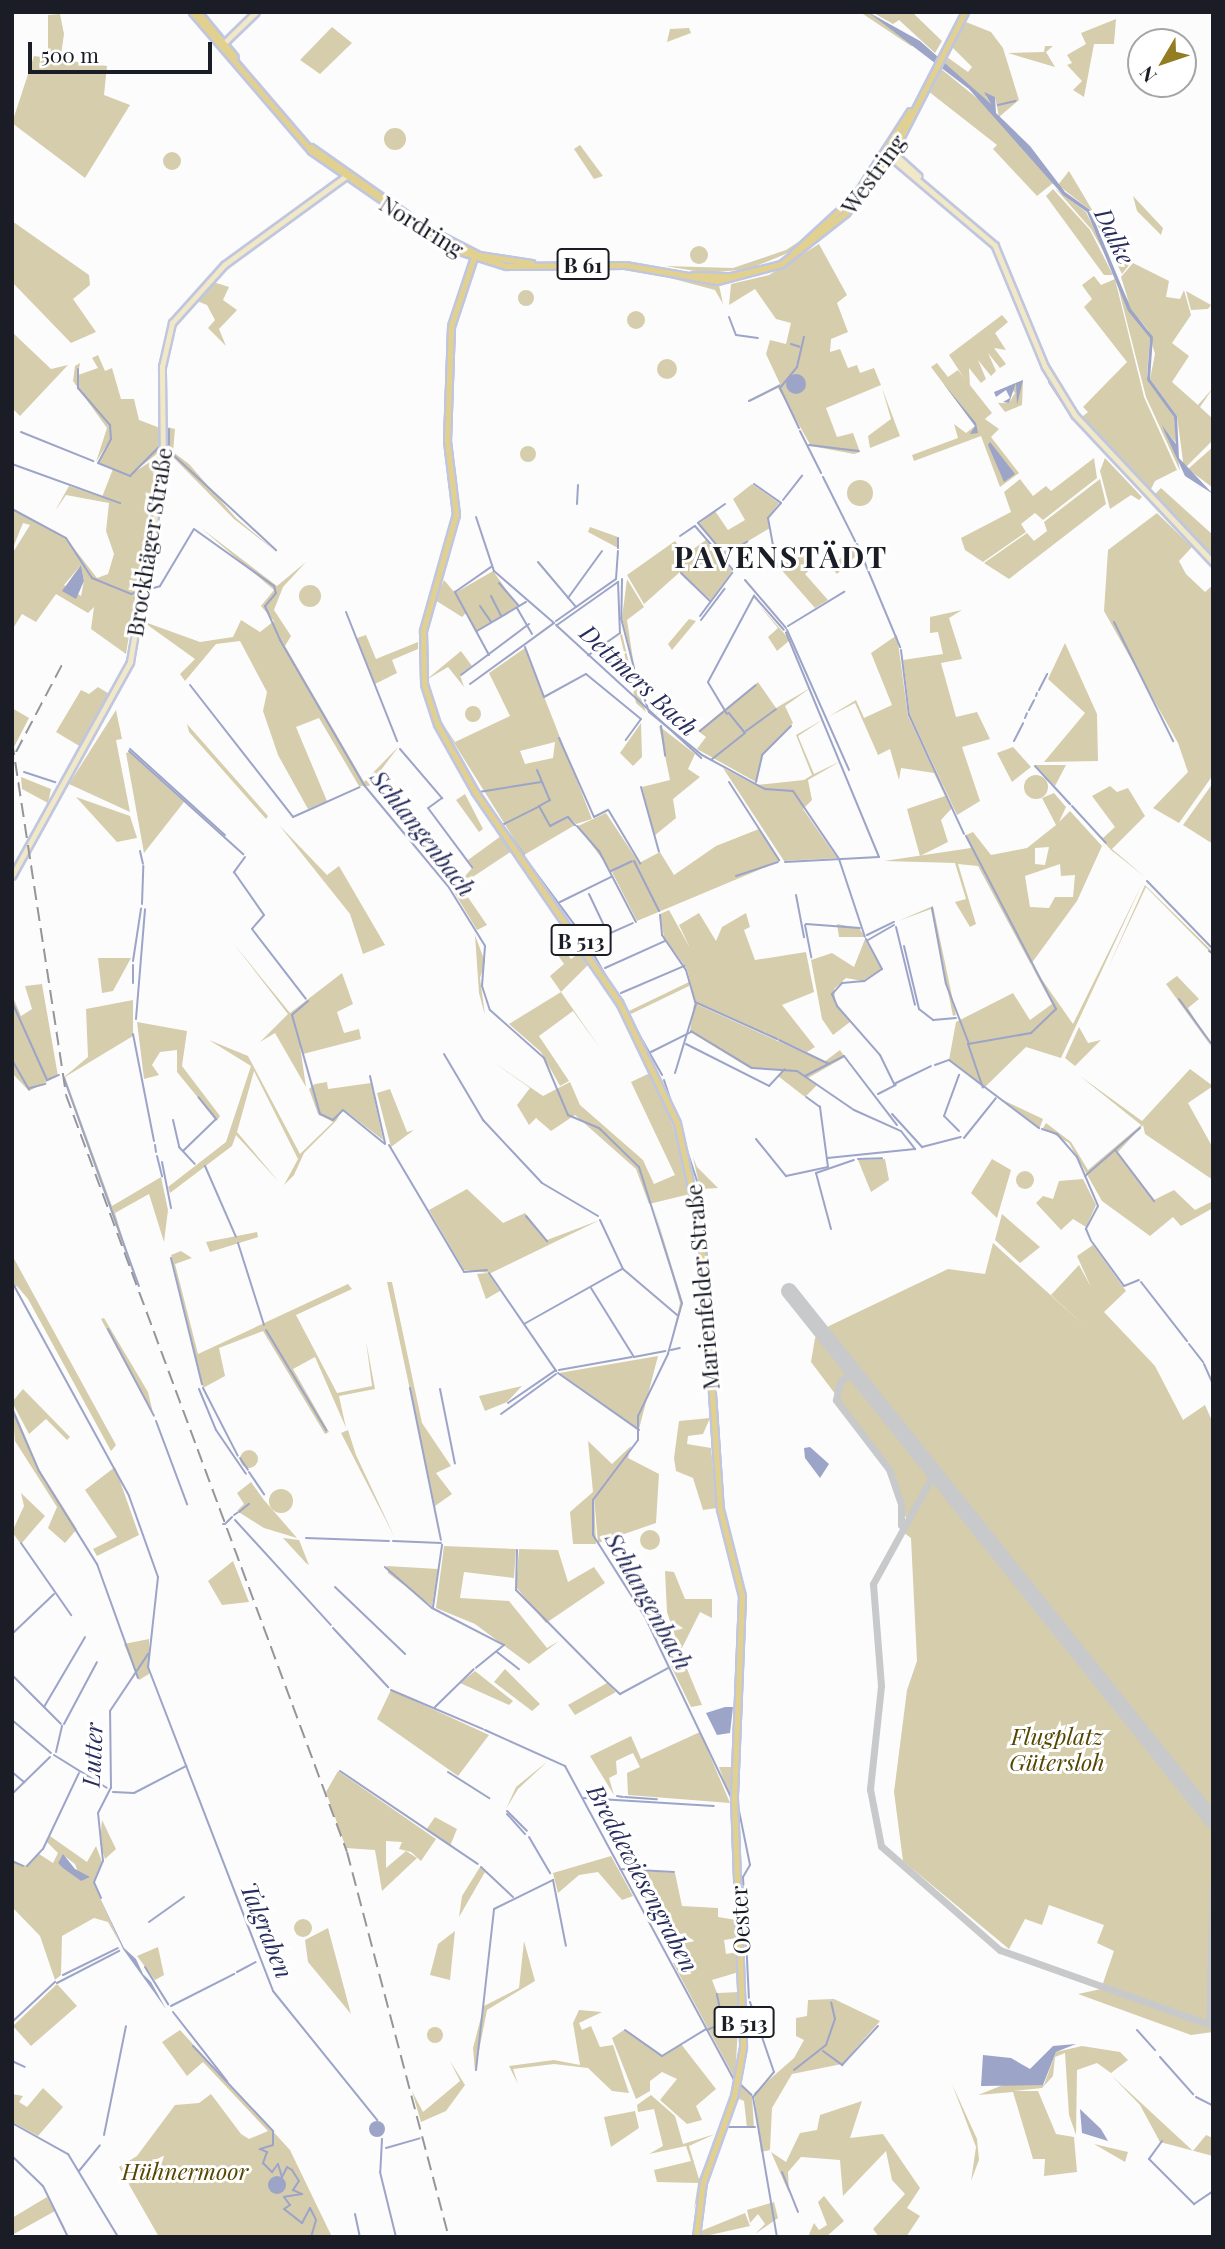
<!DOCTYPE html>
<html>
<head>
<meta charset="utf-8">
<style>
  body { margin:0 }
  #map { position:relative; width:1225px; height:2249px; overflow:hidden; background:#fcfcfc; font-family:"Playfair Display",serif }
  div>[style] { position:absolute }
  .green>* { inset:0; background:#d6cdac }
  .round { border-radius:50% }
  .water>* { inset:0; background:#9ca4c8 }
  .stream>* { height:2px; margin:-1px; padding:0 1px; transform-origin:1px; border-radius:1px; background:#9ca4c8 }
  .taxiway>* { height:7px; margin:-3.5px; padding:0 3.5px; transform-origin:3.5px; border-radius:3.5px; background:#c8c9cb }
  .runway>* { height:16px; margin:-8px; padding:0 8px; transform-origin:8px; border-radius:8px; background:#c8c9cb }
  .roads { filter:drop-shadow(2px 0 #c0c6df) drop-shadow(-2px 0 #c0c6df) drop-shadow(0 2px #c0c6df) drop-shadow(0 -2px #c0c6df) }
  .secondary>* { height:4.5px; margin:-2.25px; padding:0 2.25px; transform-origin:2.25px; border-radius:2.25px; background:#f0e8c6 }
  .primary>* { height:5px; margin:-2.5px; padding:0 2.5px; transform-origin:2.5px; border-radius:2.5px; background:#e2d18e }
  .rail>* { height:2px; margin-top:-1px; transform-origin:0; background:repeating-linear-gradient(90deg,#95969a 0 14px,transparent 0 21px) }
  span { translate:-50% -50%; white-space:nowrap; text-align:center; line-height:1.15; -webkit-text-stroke:6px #fff; paint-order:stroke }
  .shield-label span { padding:2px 5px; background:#fff; border:2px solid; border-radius:5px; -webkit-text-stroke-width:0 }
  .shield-label { font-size:21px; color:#1b1d26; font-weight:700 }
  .street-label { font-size:23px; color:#1b1d26 }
  .park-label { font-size:23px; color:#554600; font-style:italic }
  .water-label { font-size:24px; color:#272d5c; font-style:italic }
  .district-label { font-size:30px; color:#1b1d26; font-weight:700; letter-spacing:2px }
  .frame { position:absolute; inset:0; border:14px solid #1b1d26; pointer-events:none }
  .north { position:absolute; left:1127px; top:28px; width:70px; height:70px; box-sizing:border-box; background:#fff; border:2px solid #a4a5a8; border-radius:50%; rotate:231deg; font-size:19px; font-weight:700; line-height:28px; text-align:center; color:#1b1d26 }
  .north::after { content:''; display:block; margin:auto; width:24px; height:32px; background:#937d23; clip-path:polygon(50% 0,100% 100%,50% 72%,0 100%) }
  .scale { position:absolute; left:28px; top:42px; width:184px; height:32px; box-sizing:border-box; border:4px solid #1b1d26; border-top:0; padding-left:9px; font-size:21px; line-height:24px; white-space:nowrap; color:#1b1d26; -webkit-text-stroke:5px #fff; paint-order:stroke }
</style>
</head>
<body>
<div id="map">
  <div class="green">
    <div style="clip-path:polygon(860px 12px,868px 12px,916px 45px,911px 46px)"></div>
    <div style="clip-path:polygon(872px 12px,912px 12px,942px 41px,935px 53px,899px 20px,893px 24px)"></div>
    <div style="clip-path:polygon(60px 14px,64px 34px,61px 55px,48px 53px,48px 15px)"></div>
    <div style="clip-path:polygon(1116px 19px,1114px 44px,1094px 44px,1084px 97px,1073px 90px,1082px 81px,1067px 65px,1072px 63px,1067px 55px,1086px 44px,1081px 33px)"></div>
    <div style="clip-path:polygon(966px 22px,991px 32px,1003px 48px,1019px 100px,999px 117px,995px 97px,986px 96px,991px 104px,941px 65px,947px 57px,968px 72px,972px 67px,952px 47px)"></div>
    <div style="clip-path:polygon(332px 27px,352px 43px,320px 74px,300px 60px)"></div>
    <div style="clip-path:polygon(670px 29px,689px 28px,691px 33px,667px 42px)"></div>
    <div style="clip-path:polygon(1045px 46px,1053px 46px,1046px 52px,1055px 67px,1008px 53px,1044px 52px)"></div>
    <div style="clip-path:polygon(34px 56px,107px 66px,104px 95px,130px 105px,85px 178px,12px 123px)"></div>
    <div style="clip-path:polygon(940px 68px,988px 107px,1053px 183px,1037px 196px,993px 149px,997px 145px,928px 91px)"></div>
    <div class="round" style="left:384px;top:128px;width:22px;height:22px"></div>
    <div style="clip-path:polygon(580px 145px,603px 176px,594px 179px,574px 149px)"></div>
    <div class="round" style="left:163px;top:152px;width:18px;height:18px"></div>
    <div style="clip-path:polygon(1069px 171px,1116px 250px,1133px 260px,1122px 274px,1090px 210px,1058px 185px)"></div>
    <div style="clip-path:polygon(1055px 188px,1086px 212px,1116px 274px,1091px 229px)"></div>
    <div style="clip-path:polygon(1053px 189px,1090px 230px,1113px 275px,1104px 275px,1046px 196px)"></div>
    <div style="clip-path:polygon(1133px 196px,1163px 228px,1161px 235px,1137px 211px)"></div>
    <div style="clip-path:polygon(12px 221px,89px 275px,90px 285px,73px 299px,96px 332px,71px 343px,12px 282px)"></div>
    <div style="clip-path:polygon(809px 235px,788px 253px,749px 269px,707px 273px,665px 266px,733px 268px,786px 250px)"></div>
    <div style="clip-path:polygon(819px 244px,847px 295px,837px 303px,848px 332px,831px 339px,830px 352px,840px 349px,848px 368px,857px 365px,860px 373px,874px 368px,881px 385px,826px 408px,837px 437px,853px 433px,860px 452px,854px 454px,811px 446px,778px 388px,750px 402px,780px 384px,766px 354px,770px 340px,786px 344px,791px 323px,776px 319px,755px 289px,729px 305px,731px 284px,769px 275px)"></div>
    <div class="round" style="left:690px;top:246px;width:18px;height:18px"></div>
    <div style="clip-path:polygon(1133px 263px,1169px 281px,1166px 297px,1180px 299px,1184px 290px,1191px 315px,1172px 343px,1189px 356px,1172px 382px,1198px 405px,1213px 388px,1200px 407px,1213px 419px,1213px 440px,1184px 469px,1177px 416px,1150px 379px,1155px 354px,1148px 330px,1131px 309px,1121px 277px)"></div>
    <div style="clip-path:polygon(640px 270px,719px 285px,723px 304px,715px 290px)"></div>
    <div style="clip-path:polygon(1094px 276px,1101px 285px,1115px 279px,1144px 397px,1177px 470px,1155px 481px,1149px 493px,1082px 417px,1088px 412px,1083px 407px,1127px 362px,1084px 307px,1092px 299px,1082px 285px)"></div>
    <div style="clip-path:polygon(1116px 279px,1150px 338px,1147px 376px,1174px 417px,1177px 444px,1160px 424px,1176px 448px,1180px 471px,1146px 397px)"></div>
    <div style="clip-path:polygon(210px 281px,229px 287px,223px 300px,237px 310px,219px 329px,226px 346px,208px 328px,215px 320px,207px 305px,192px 299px)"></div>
    <div class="round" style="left:518px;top:290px;width:16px;height:16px"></div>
    <div style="clip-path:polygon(1186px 291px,1211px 305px,1208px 309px,1191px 310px)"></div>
    <div class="round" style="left:627px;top:311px;width:18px;height:18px"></div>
    <div style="clip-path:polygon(1002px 315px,1008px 322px,995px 333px,1006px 350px,994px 348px,1006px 364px,1000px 368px,988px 353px,996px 371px,991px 376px,978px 360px,986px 379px,981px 383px,969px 368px,970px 387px,949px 355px)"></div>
    <div style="clip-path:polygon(12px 332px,51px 369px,68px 365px,20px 416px,12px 408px)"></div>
    <div style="clip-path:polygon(evenodd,98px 355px,105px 371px,112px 368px,121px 399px,134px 399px,139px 420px,160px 428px,158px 453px,131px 474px,158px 457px,126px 654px,91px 629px,94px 607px,88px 613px,56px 594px,36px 622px,22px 614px,12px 630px,12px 554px,30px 525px,23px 523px,12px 550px,12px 508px,66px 538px,97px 578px,108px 574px,114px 554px,106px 531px,109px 503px,66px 495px,55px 511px,69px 486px,102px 497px,113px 469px,99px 463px,111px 438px,96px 462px,107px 428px,73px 381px,75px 366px,80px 363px,78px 375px,98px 368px,92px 358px,98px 355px,81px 565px,84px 581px,81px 596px,64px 585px,81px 565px)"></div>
    <div class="round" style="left:657px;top:359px;width:20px;height:20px"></div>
    <div style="clip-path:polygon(937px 363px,948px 377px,958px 370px,992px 413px,985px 419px,999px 429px,991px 437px,1019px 473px,1000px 487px,981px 436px,914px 461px,912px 455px,958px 438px,954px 424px,966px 433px,975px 426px,931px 367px)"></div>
    <div style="clip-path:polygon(1023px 380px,1022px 405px,1005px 412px,998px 403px,1009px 403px,1015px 393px,1009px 386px)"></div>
    <div style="clip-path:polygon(882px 388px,900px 436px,870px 448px,868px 436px,891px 419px)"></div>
    <div style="clip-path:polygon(167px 427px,175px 429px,173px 452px,189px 464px,236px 518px,279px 554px,234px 519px,167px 451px)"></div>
    <div class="round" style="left:520px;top:446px;width:16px;height:16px"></div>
    <div style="clip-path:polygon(1213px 447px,1213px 488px,1188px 469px)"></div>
    <div style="clip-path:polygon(1094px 458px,1097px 478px,1043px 520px,1035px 513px,1021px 524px,1026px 532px,983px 562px,965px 550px,961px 538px,1011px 512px,1004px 492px,1020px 479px,1033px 496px,1046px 486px,1051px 491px)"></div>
    <div style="clip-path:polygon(1105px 458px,1142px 497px,1139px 500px,1131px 495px,1110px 509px,1100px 471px)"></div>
    <div style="clip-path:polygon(1100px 479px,1106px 504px,1009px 579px,984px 563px,1027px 533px,1034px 541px,1047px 531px,1044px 522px)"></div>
    <div class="round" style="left:847px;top:480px;width:26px;height:26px"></div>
    <div style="clip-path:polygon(752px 484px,779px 503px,768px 518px,770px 528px,725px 555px,699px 524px,715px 511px,728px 530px,745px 520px,733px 499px)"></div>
    <div style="clip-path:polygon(1161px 488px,1213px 535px,1213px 555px,1153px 496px)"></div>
    <div style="clip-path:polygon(1157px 513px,1192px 547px,1179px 561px,1186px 574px,1205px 592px,1213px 585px,1213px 775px,1179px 823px,1153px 808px,1188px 772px,1178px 743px,1104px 611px,1108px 550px)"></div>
    <div style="clip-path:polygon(590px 527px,618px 537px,618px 548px,588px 532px)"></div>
    <div style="clip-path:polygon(201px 528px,277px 586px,306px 562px,283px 587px,274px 610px,291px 636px,285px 646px,364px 782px,399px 746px,369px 786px,359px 786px,319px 718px,296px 727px,327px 801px,308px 809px,278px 755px,263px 711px,267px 692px,240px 641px,216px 644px,185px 681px,180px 674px,195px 659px,142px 621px,200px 642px,233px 637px,241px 620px,260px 632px,274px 621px,261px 606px,274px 590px)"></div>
    <div style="clip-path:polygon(706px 540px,732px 571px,711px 600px,680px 572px,644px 604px,627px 575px,675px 541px,685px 555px)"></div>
    <div style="clip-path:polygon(856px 544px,861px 551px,837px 574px,831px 567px)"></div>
    <div style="clip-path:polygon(803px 552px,813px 567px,805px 574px,828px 600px,815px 608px,779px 567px)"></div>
    <div style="clip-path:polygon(493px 571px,518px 606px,476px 631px,466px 613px,462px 617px,435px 600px,444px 580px,455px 593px)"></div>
    <div style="clip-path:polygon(627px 579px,644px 607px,627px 620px,634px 666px,622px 618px)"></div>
    <div class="round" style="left:299px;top:585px;width:22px;height:22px"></div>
    <div style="clip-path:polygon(754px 599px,790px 640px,777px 651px,768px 637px,778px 628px)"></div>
    <div style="clip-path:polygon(962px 610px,949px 618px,962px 659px,941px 663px,956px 717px,977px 712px,990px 739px,962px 747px,980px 801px,957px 815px,910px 715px,903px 660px,943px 654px,938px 632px,930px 633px,930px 617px)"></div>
    <div style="clip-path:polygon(689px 619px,696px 621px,672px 650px,668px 644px)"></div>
    <div style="clip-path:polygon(622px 634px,631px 672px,646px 712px,636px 703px,620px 635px,587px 655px)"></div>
    <div style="clip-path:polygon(366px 635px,376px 659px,418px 642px,418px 649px,392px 660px,397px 673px,375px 684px,357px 638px)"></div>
    <div style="clip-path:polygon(897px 635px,908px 716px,952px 808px,941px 820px,948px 842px,920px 856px,907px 809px,945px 796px,934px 773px,901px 768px,899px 780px,890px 749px,878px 755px,855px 703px,828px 717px,856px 700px,864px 718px,892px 705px,871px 653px)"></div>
    <div style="clip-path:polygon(1065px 643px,1097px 714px,1098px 761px,1044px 762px,1085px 713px,1048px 679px)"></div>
    <div style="clip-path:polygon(evenodd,525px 648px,592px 819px,576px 824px,571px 819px,575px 825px,524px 855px,436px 714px,455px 742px,510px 716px,489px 673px,525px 648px,555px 742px,553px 758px,525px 764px,520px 751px,555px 742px)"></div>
    <div style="clip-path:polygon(461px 651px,472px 666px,460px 675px,464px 687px,448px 667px,426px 680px)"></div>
    <div style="clip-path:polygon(758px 682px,776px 708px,812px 687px,785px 706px,793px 723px,762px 755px,756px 782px,697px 749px,706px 737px,698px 731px)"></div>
    <div style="clip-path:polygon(98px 687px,111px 695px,81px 747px,56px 732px,81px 690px,89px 694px)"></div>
    <div class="round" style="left:465px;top:706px;width:16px;height:16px"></div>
    <div style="clip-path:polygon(12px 708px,29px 718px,14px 747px,12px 733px)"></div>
    <div style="clip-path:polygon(116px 710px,122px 739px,116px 740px,130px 812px,69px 784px)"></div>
    <div style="clip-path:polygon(824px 719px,798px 736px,814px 774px,841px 761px,808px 780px,812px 800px,803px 809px,837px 858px,784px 861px,723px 768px,756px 785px,804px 780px,812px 775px,796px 735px)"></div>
    <div style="clip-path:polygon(641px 723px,642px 757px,633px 766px,620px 753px)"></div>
    <div style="clip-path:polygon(187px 724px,268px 816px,266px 819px,189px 732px)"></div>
    <div style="clip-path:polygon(659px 726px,695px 754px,688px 769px,700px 777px,673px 799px,676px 818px,654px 836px,642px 787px,670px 780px)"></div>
    <div style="clip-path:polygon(1013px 747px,1031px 767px,1012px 782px,997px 753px)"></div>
    <div style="clip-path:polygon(129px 752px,184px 802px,144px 853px,126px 753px)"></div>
    <div style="clip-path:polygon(1035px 765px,1066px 765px,1055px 786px)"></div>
    <div class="round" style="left:1024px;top:775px;width:24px;height:24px"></div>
    <div style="clip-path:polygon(21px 777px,51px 789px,48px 803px,22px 789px)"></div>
    <div style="clip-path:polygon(1213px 783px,1213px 844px,1183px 825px)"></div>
    <div style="clip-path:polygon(1110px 786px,1117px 792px,1128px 788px,1145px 816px,1112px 849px,1145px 877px,1111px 850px,1089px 826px,1103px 838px,1115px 827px,1092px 796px)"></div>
    <div style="clip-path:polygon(evenodd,1054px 793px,1066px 807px,1059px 822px,1070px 811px,1102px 846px,1077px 901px,1031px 964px,1073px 1024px,1143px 882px,1061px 1058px,1026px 1047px,984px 1088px,949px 1060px,956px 1022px,1013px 993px,1030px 1020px,1052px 1004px,978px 866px,958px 864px,976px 924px,970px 927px,955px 902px,966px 899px,955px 863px,884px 861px,971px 848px,966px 835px,973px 832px,991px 855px,1027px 848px,1056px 825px,1042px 798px,1054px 793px,1049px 847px,1045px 865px,1035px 864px,1035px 848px,1049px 847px,1054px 793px,1060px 864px,1061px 876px,1075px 875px,1073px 897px,1055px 897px,1049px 908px,1030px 907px,1025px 876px,1060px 864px)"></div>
    <div style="clip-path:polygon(465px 794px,483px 829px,479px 832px,456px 800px)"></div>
    <div style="clip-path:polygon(76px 797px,130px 816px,137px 838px,117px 842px)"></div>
    <div style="clip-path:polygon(606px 813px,639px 863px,660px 852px,674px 875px,716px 846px,759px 829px,780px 861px,637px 921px,612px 872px,621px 866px,611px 871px,578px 826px)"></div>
    <div style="clip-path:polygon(279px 825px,327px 875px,339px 866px,385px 945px,363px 954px,350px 914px)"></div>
    <div style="clip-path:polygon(501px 836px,512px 851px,453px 890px,473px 867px,468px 860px)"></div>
    <div style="clip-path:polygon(1145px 885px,1213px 952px,1213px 955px,1146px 887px,1107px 970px)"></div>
    <div style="clip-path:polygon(461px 887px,487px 925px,477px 930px,454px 892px)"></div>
    <div style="clip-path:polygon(933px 906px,956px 1015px,953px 1016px,931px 909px,898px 921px)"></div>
    <div style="clip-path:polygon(669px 910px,690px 948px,679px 925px,699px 913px,716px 941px,722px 927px,746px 913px,750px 927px,744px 930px,755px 960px,806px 952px,814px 992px,782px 1005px,815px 1047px,807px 1052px,695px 1001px,687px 969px,664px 937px,660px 914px)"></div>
    <div style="clip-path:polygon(837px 924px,859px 928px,865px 937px,839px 937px)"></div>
    <div style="clip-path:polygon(569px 931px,573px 936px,561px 946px,571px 959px,583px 950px,591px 962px,561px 992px,600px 1048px,573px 1011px,539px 1036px,569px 1081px,560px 1086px,541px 1052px,509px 1024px,561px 992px,550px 976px,564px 964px,550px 944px)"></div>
    <div style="clip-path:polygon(475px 935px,485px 962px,480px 978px,485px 1015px,479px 993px)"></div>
    <div style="clip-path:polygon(865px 939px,881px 969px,862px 981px,846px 978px,834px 989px,836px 1005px,850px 1022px,833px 1035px,822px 1019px,811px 960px,832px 953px,854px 967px)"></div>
    <div style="clip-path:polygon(234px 944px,290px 1013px,342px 973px,353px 1004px,337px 1012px,344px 1033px,359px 1029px,361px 1039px,303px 1054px,300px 1046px,306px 1087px,275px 1033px,260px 1042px,288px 1014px)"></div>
    <div style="clip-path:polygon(98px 958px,131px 958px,113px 991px,102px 993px)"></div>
    <div style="clip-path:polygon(1177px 976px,1199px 999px,1188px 1008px,1213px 1049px,1166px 984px)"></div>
    <div style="clip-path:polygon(689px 982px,689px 986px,631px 1014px,629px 1011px)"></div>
    <div style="clip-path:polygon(42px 984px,58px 1076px,29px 1091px,12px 1073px,12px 995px,21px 1016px,32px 1009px,25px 986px)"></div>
    <div style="clip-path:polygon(133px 1000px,133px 1036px,65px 1077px,112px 1206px,161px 1177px,168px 1210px,164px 1242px,149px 1194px,115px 1213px,138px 1288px,63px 1078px,88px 1057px,86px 1009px)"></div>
    <div style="clip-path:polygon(694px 1003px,824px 1062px,840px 1050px,845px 1057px,808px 1078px,817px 1085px,805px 1097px,778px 1076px,785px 1069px,751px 1069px,690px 1032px)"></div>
    <div style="clip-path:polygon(137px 1022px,187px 1031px,182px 1066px,220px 1116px,217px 1121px,177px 1072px,177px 1050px,160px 1052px,152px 1065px,159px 1075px,144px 1079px)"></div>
    <div style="clip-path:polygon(1079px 1027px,1088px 1043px,1101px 1040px,1075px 1066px,1065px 1058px)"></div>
    <div style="clip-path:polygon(209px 1040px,248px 1056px,300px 1154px,333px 1122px,318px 1114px,309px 1089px,315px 1084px,327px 1082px,328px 1089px,371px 1083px,383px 1140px,343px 1109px,336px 1121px,304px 1153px,294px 1175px,284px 1185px,298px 1159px,254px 1071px,237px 1132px,279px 1182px,236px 1135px,232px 1146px,170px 1193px,168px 1187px,226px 1142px,251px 1066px)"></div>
    <div style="clip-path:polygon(493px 1062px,543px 1096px,570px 1082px,580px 1105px,643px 1160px,654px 1184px,675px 1175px,631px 1082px,652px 1072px,685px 1158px,690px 1194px,649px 1204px,636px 1169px,575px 1115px,551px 1131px,536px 1118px,529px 1125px,517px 1105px,530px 1088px)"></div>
    <div style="clip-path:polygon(1190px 1069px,1213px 1086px,1188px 1103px,1213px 1148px,1213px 1180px,1145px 1134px,1143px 1125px,1118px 1152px,1154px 1200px,1174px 1190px,1195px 1210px,1213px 1201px,1213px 1208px,1181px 1226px,1173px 1217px,1150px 1236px,1102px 1201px,1069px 1143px,1043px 1128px,1046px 1123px,1071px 1142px,1088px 1170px,1141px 1125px,1080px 1076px,1142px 1121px)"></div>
    <div style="clip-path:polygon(390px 1089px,407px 1132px,414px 1130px,391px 1147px,377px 1093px)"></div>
    <div style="clip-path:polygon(1003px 1100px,1043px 1119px,1040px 1127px,1039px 1127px)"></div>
    <div style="clip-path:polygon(693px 1157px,697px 1167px,718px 1188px,700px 1189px)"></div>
    <div style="clip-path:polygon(885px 1159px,889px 1180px,871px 1192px,858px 1160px)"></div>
    <div style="clip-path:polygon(992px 1159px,1011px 1170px,997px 1218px,971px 1193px)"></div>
    <div class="round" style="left:1016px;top:1171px;width:18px;height:18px"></div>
    <div style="clip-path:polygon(1083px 1179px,1096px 1205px,1086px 1227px,1073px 1219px,1061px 1230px,1036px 1203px,1043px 1196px,1053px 1199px,1059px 1181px)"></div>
    <div style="clip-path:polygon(467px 1189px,503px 1223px,525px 1213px,547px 1240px,600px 1220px,491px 1273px,464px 1270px,429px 1210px)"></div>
    <div style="clip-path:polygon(654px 1208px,683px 1303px,669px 1350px,680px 1303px)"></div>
    <div style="clip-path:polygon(1002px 1214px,1040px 1247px,1020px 1263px,995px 1240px)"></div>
    <div style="clip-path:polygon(257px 1232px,258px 1237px,210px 1252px,206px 1242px)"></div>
    <div style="clip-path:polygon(993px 1243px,1088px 1329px,1051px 1295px,1079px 1265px,1091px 1287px,1077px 1256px,1093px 1245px,1126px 1291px,1104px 1312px,1155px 1366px,1183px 1420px,1205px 1405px,1213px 1423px,1213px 2032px,1191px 2035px,1078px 1994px,1101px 1989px,1114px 1951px,1097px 1943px,1104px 1925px,1049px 1905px,1042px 1925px,1025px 1919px,1009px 1949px,903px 1861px,894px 1792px,907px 1690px,917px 1661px,911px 1538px,904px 1533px,908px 1525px,891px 1468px,811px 1362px,815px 1338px,829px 1326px,948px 1269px,985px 1274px)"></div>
    <div style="clip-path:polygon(181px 1251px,192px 1258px,175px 1264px,198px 1354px,348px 1284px,352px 1289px,296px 1315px,337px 1393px,372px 1386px,366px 1341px,375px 1389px,339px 1396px,346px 1428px,315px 1357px,293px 1369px,329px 1432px,325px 1434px,263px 1331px,219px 1348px,225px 1376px,203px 1388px,171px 1255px)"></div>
    <div style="clip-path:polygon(12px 1255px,116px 1445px,111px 1451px,28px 1299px,17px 1286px,12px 1289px)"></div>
    <div style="clip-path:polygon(488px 1273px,500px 1291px,486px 1299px,477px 1274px)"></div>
    <div style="clip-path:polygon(387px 1282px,392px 1282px,422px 1423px,451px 1466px,436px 1473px,452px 1494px,435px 1506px,442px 1540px)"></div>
    <div style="clip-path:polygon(104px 1318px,148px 1392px,154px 1417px,101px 1319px)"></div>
    <div style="clip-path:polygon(658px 1356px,639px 1429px,559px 1373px)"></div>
    <div style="clip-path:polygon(522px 1386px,507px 1402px,485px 1411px,479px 1396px)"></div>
    <div style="clip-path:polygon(23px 1389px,70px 1437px,67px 1440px,46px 1419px,29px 1434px,12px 1402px)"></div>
    <div style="clip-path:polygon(12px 1405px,39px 1469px,77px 1529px,65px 1543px,48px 1528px,57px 1507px,15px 1441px)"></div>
    <div style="clip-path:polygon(710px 1418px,703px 1434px,688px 1436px,687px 1444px,711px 1448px,717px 1508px,703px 1510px,693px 1478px,676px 1471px,674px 1458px,679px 1421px)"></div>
    <div style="clip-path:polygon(348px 1430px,356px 1455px,395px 1538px,341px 1433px)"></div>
    <div style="clip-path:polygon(588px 1441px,612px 1464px,631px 1446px,628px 1458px,659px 1474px,656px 1523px,598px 1543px,594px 1496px,596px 1544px,573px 1544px,570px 1512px,593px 1492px)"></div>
    <div class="round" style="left:240px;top:1450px;width:18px;height:18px"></div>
    <div style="clip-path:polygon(115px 1467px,139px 1535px,97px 1556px,93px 1549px,117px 1537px,85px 1490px)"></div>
    <div style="clip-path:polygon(251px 1482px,264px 1500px,297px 1538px,264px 1528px,237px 1511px,244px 1504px,237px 1493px)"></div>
    <div class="round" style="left:269px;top:1489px;width:24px;height:24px"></div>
    <div style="clip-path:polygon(21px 1493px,45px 1516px,21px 1544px,12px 1532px,24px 1506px)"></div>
    <div class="round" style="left:640px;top:1530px;width:20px;height:20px"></div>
    <div style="clip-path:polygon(283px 1538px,299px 1540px,309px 1565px,306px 1563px)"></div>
    <div style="clip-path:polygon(444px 1546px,516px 1549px,514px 1578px,464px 1572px,460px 1598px,509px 1601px,547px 1648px,559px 1641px,529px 1664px,475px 1624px,436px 1608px)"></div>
    <div style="clip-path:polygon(519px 1549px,558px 1550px,568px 1582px,594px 1567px,605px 1583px,546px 1623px,516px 1587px)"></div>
    <div style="clip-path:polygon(233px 1561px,249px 1602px,222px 1605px,208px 1581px)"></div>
    <div style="clip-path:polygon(387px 1566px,438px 1569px,432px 1606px,388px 1573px)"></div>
    <div style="clip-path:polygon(665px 1571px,674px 1572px,685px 1599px,712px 1599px,712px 1618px,700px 1612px,680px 1652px,702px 1705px,691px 1707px,668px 1660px,680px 1651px,667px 1612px)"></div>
    <div style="clip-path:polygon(149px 1639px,149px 1674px,139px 1680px,124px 1644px)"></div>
    <div style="clip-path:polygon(505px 1669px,540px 1704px,532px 1711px,494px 1682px)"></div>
    <div style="clip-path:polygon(475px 1671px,513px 1701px,509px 1705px,460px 1683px)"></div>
    <div style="clip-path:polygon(607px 1683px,616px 1692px,575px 1715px,568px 1705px)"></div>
    <div style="clip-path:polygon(391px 1690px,489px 1735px,458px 1776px,377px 1719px)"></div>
    <div style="clip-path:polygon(700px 1732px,730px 1803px,628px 1795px,627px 1773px,640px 1767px,633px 1753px,616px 1761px,617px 1774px,609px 1778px,614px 1795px,590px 1756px,631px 1736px,641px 1759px)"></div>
    <div style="clip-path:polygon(548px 1761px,518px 1789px,506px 1809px,516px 1787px)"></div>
    <div style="clip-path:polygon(719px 1767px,733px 1767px,732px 1797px,730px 1797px)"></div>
    <div style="clip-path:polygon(338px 1771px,436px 1839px,421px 1861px,411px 1852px,399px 1849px,402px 1842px,386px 1841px,386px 1868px,406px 1851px,417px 1858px,382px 1891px,375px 1850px,346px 1848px,326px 1792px)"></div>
    <div style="clip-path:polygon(435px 1817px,457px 1829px,450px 1846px,426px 1830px)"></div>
    <div style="clip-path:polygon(102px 1820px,116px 1849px,105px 1859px,100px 1843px)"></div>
    <div style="clip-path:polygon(evenodd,50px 1836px,87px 1862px,96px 1846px,102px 1862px,93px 1882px,121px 1945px,108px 1922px,94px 1918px,62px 1936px,61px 1975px,55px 1980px,40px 1936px,12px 1907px,12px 1862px,28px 1866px,39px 1854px,53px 1863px,58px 1853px,47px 1842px,50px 1836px,63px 1855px,75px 1864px,81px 1881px,58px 1863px,63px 1855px)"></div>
    <div style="clip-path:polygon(611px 1856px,633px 1896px,622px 1900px,598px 1872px,579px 1875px,558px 1893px,553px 1873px)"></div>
    <div style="clip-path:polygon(480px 1867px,485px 1872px,459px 1917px,462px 1896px)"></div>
    <div style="clip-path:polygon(646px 1871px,675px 1873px,682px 1906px,718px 1908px,718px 1917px,736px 1920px,737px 1938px,724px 1940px,726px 1954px,738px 1952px,739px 1972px,712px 1980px,717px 1993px,740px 1992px,735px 2079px,673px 1963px,690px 1955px)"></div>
    <div class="round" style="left:294px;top:1919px;width:18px;height:18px"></div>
    <div style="clip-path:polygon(328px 1928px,351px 2014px,308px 1962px,305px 1940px)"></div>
    <div style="clip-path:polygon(455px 1931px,450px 1980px,430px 1975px,438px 1944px)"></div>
    <div style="clip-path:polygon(524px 1941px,535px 1981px,487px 2010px,475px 2071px,473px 2048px,484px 2006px,519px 1988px)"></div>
    <div style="clip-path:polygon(158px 1947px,164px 1975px,155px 1980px,137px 1956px)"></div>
    <div style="clip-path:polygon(57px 1984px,77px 2006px,31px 2046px,13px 2026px)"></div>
    <div style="clip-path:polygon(834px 1999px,880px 2021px,842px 2064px,792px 2074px,772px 2108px,770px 2150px,761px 2152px,754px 2093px,794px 2058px,804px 2040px,796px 2036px,796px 2018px,807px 2016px,808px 2000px)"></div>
    <div style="clip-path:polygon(579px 2010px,602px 2012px,579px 2023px,582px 2030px,591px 2026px,600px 2047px,613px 2045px,629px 2093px,612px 2091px,588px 2068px,554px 2064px,513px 2069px,518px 2084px,509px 2066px,554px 2060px,580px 2065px,573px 2023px)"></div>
    <div class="round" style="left:427px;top:2027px;width:16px;height:16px"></div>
    <div style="clip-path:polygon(180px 2030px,290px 2150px,332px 2237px,159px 2237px,119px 2167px,137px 2156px,175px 2105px,199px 2103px,211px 2094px,241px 2134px,249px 2139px,268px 2131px,203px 2062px,187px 2076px,162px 2042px)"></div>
    <div style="clip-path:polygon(624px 2030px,662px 2056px,681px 2044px,716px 2089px,696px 2106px,702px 2120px,687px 2124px,660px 2100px,677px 2079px,662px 2072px,650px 2081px,650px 2091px,636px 2099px,612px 2038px)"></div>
    <div style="clip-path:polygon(1082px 2046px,1120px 2052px,1128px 2060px,1111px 2073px,1097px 2063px,1077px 2070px,1076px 2135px,1069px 2115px,1065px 2053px,1055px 2057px,1053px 2076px,1042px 2088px,1013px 2091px,1038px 2091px,1056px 2134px,1074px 2137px,1077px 2172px,1044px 2176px,1045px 2159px,1033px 2159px,1013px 2092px,978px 2095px,1008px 2083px,1044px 2085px,1056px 2052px)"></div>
    <div style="clip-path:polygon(450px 2061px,465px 2085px,446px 2111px,421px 2122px,412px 2091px,423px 2112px,460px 2081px)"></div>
    <div style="clip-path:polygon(1112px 2076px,1193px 2151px,1206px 2135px,1213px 2138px,1213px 2156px,1160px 2142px,1140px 2105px)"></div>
    <div style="clip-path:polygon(952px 2084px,977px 2139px,979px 2160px,971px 2181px,976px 2147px)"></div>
    <div style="clip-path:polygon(740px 2085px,752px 2096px,754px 2128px,747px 2128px,744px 2101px,737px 2098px)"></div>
    <div style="clip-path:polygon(43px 2088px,63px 2107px,38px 2136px,12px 2122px,12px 2094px,23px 2096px,19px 2102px,27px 2107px)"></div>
    <div style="clip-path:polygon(651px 2095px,675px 2116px,683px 2144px,715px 2134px,689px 2146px,699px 2179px,724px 2118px,694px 2209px,698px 2183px,657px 2182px,654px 2170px,691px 2161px,686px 2146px,649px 2154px,663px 2146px,654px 2109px,638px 2112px,637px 2105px)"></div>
    <div style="clip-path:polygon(862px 2101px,850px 2138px,883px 2134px,920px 2188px,907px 2208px,920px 2216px,906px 2237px,879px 2237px,873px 2229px,905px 2194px,892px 2180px,886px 2151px,843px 2196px,840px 2160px,801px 2157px,788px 2172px,789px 2193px,771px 2152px,786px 2162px,800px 2133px,817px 2130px,820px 2115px)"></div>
    <div style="clip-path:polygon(635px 2111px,639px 2128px,611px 2147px,604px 2117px)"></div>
    <div style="clip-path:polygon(1094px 2144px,1128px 2152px,1125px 2162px)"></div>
    <div style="clip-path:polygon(824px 2196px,844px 2221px,826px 2237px,808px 2237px,814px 2223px,819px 2230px,827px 2225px,818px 2202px)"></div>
    <div style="clip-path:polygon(47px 2197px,64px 2226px,67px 2237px,55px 2211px,12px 2235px,12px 2218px)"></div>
    <div style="clip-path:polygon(774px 2202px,778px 2218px,755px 2234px,765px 2224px,758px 2214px,750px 2223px,747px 2210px)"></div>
    <div style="clip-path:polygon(745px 2213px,750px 2226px,701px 2237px,701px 2231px)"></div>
  </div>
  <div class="water">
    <div style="clip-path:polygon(868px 12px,920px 41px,991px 104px,984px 92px,995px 97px,996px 113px,1030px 146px,1065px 192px,1090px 210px,1131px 309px,1153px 337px,1150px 379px,1177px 416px,1179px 458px,1213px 494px,1185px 476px,1161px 424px,1176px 444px,1174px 417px,1147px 380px,1150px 338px,1128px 311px,1087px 212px,1063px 195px,969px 89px)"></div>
    <div class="round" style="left:786px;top:374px;width:20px;height:20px"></div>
    <div style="clip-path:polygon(1023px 380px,1017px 405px,1016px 383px,1009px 403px,1003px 402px,1010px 398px,1006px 390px,996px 397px,994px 392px)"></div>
    <div style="clip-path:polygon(943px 383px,976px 423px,978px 433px,970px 434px,975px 426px)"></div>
    <div style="clip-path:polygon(990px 442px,1015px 474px,1004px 482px,988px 445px)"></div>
    <div style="clip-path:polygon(81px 565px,84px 581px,76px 599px,62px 591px)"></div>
    <div style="clip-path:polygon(810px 1447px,829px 1464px,820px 1478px,805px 1458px,804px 1448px)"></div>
    <div style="clip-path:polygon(725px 1707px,733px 1707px,730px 1733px,717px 1735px,706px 1713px)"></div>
    <div style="clip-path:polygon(63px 1854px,75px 1869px,90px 1877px,81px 1881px,63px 1868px,58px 1863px)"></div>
    <div style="clip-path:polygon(99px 1896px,124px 1948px,136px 1959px,143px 1974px,151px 1982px,166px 2009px,123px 1949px)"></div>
    <div style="clip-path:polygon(1076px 2044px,1056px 2052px,1043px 2085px,981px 2086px,983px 2055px,1011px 2058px,1030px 2069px,1053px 2046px)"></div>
    <div style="clip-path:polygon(1080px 2109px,1101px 2129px,1108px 2141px,1082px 2133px)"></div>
    <div class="round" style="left:369px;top:2121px;width:16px;height:16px"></div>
    <div class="round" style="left:268px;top:2176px;width:18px;height:18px"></div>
  </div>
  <div class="stream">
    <div style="left:998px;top:105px;width:18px;rotate:-13deg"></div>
    <div style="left:729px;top:317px;width:19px;rotate:69deg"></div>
    <div style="left:736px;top:335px;width:22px;rotate:8deg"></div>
    <div style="left:791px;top:344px;width:9px;rotate:18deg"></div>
    <div style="left:78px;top:369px;width:19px;rotate:90deg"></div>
    <div style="left:78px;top:388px;width:49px;rotate:49.1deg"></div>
    <div style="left:110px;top:425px;width:14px;rotate:86deg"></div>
    <div style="left:111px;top:439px;width:27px;rotate:118deg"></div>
    <div style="left:98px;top:463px;width:35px;rotate:22deg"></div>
    <div style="left:130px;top:476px;width:42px;rotate:-45deg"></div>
    <div style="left:1049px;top:382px;width:45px;rotate:56.7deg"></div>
    <div style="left:749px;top:401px;width:34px;rotate:-27deg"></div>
    <div style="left:799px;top:428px;width:44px;rotate:-115.4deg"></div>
    <div style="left:780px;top:388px;width:27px;rotate:-51deg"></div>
    <div style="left:797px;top:367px;width:31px;rotate:-77deg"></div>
    <div style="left:169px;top:429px;width:22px;rotate:90deg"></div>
    <div style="left:169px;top:451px;width:146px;rotate:42.8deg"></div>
    <div style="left:800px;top:431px;width:47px;rotate:63.4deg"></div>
    <div style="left:21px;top:432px;width:78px;rotate:21.9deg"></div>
    <div style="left:809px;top:445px;width:50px;rotate:6.8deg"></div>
    <div style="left:12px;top:464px;width:115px;rotate:19.9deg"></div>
    <div style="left:823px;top:477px;width:72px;rotate:63.4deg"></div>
    <div style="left:754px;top:484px;width:33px;rotate:35deg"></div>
    <div style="left:781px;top:503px;width:20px;rotate:131deg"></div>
    <div style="left:768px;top:518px;width:50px;rotate:79.6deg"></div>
    <div style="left:783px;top:500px;width:31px;rotate:-52deg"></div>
    <div style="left:577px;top:504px;width:19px;rotate:-87deg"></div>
    <div style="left:725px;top:504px;width:33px;rotate:145deg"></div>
    <div style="left:698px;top:523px;width:42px;rotate:49.8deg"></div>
    <div style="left:725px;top:555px;width:26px;rotate:-31deg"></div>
    <div style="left:12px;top:509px;width:61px;rotate:28.2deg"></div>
    <div style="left:66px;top:538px;width:48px;rotate:57deg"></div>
    <div style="left:92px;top:578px;width:42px;rotate:22.3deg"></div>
    <div style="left:131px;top:594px;width:30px;rotate:-15deg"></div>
    <div style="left:160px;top:586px;width:66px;rotate:-59.2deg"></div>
    <div style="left:194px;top:529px;width:98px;rotate:35.5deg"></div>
    <div style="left:274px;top:586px;width:7px;rotate:74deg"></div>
    <div style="left:276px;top:593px;width:17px;rotate:130deg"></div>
    <div style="left:265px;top:606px;width:37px;rotate:66deg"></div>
    <div style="left:280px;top:640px;width:168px;rotate:59.9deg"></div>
    <div style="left:364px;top:785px;width:131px;rotate:50.3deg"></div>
    <div style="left:448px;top:886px;width:70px;rotate:58.3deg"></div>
    <div style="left:485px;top:946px;width:40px;rotate:94.3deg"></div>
    <div style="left:482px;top:986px;width:25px;rotate:72deg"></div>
    <div style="left:490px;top:1010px;width:72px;rotate:41.6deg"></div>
    <div style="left:544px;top:1058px;width:62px;rotate:67.2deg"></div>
    <div style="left:568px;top:1115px;width:34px;rotate:23deg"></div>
    <div style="left:599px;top:1128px;width:56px;rotate:44.3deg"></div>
    <div style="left:639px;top:1167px;width:143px;rotate:72.5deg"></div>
    <div style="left:682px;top:1303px;width:53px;rotate:105.4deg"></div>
    <div style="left:668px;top:1354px;width:69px;rotate:115.8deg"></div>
    <div style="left:638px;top:1416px;width:24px;rotate:90deg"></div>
    <div style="left:638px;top:1440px;width:75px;rotate:126.9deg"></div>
    <div style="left:593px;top:1500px;width:35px;rotate:90deg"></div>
    <div style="left:593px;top:1535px;width:97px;rotate:57.6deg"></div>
    <div style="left:645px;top:1617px;width:202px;rotate:64.5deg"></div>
    <div style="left:476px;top:517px;width:57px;rotate:71.6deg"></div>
    <div style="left:494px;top:571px;width:79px;rotate:40.9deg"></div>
    <div style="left:158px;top:521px;width:67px;rotate:-81.4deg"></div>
    <div style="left:680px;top:536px;width:18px;rotate:-34deg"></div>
    <div style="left:695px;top:526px;width:58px;rotate:49.2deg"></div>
    <div style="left:857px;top:544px;width:112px;rotate:67.3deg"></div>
    <div style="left:618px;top:548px;width:10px;rotate:-90deg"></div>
    <div style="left:146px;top:552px;width:94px;rotate:-80.8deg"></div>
    <div style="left:538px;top:562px;width:59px;rotate:49.8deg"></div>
    <div style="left:681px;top:573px;width:40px;rotate:44deg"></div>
    <div style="left:622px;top:579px;width:39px;rotate:91deg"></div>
    <div style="left:621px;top:618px;width:52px;rotate:75.4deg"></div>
    <div style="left:745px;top:580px;width:63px;rotate:49.5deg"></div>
    <div style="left:499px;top:583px;width:30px;rotate:49deg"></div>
    <div style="left:491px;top:596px;width:22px;rotate:63deg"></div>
    <div style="left:568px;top:598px;width:58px;rotate:-54.1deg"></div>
    <div style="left:480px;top:606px;width:19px;rotate:55deg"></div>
    <div style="left:517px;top:608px;width:30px;rotate:60deg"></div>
    <div style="left:346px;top:612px;width:139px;rotate:68.4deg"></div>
    <div style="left:700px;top:616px;width:54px;rotate:-53.3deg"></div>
    <div style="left:701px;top:620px;width:39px;rotate:-53deg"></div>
    <div style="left:556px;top:621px;width:73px;rotate:-35deg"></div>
    <div style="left:616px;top:579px;width:28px;rotate:-86deg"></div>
    <div style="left:1114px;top:622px;width:133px;rotate:63.6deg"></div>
    <div style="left:556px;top:625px;width:197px;rotate:42.5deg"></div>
    <div style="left:557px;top:625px;width:75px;rotate:-35.2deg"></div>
    <div style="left:618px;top:582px;width:51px;rotate:87.8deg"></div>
    <div style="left:620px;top:633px;width:39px;rotate:145deg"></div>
    <div style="left:788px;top:626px;width:66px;rotate:-31.3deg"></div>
    <div style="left:787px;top:630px;width:153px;rotate:66.1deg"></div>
    <div style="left:477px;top:631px;width:57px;rotate:-30.6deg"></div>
    <div style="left:525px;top:647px;width:53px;rotate:69.2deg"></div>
    <div style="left:544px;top:697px;width:48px;rotate:-28.7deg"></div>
    <div style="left:586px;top:674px;width:71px;rotate:39.3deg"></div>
    <div style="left:641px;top:719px;width:26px;rotate:126deg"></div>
    <div style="left:901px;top:650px;width:65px;rotate:83deg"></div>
    <div style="left:909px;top:715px;width:131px;rotate:65.2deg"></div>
    <div style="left:489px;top:655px;width:72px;rotate:-118.4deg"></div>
    <div style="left:455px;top:592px;width:44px;rotate:-34.8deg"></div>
    <div style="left:125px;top:667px;width:19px;rotate:-74deg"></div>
    <div style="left:636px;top:673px;width:41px;rotate:71.6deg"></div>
    <div style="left:649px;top:712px;width:68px;rotate:39.1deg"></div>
    <div style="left:702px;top:755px;width:72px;rotate:28.4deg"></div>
    <div style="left:765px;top:789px;width:28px;rotate:4deg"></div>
    <div style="left:793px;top:791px;width:82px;rotate:55.9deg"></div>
    <div style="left:839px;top:859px;width:82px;rotate:71.6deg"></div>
    <div style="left:461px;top:675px;width:85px;rotate:-36.9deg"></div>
    <div style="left:470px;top:684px;width:104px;rotate:-36deg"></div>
    <div style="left:190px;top:685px;width:167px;rotate:52deg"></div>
    <div style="left:293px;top:817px;width:73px;rotate:-24.1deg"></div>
    <div style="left:1039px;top:690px;width:18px;rotate:-63deg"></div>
    <div style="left:1036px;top:696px;width:3px;rotate:-72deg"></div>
    <div style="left:1029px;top:710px;width:11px;rotate:-63deg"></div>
    <div style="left:727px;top:714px;width:37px;rotate:-121deg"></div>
    <div style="left:708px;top:682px;width:98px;rotate:-61.9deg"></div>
    <div style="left:754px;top:596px;width:45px;rotate:48.6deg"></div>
    <div style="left:1025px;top:718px;width:5px;rotate:-68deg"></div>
    <div style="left:661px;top:726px;width:30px;rotate:82deg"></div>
    <div style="left:700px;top:731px;width:72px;rotate:-39.4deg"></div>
    <div style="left:746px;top:731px;width:37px;rotate:-36deg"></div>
    <div style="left:559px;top:738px;width:86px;rotate:66.1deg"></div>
    <div style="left:594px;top:817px;width:16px;rotate:-27deg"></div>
    <div style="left:1014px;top:741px;width:20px;rotate:-63deg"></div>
    <div style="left:130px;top:749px;width:128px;rotate:42.2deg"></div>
    <div style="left:400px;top:749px;width:65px;rotate:49.4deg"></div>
    <div style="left:442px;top:798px;width:17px;rotate:144deg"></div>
    <div style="left:428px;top:808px;width:74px;rotate:53.3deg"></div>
    <div style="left:129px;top:751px;width:154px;rotate:42.1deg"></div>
    <div style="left:711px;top:760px;width:43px;rotate:-38.5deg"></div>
    <div style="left:745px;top:733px;width:26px;rotate:-129deg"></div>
    <div style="left:1035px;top:766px;width:52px;rotate:47.4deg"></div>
    <div style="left:537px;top:770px;width:33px;rotate:67deg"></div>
    <div style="left:550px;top:800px;width:13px;rotate:151deg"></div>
    <div style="left:539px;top:806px;width:23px;rotate:61deg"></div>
    <div style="left:550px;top:826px;width:20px;rotate:-27deg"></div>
    <div style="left:568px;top:817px;width:11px;rotate:49deg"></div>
    <div style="left:24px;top:772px;width:33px;rotate:18deg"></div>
    <div style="left:465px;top:781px;width:61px;rotate:56.3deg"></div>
    <div style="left:729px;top:782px;width:93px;rotate:57.3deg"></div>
    <div style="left:756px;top:782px;width:28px;rotate:-77deg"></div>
    <div style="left:762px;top:755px;width:41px;rotate:-45deg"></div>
    <div style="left:641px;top:787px;width:67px;rotate:74.5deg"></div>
    <div style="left:1072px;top:806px;width:50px;rotate:47.4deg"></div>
    <div style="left:609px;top:811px;width:61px;rotate:59.2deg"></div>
    <div style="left:502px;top:825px;width:40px;rotate:-26.6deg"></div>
    <div style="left:577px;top:826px;width:33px;rotate:49deg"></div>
    <div style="left:599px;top:851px;width:80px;rotate:62.5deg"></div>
    <div style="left:501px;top:835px;width:8px;rotate:50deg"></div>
    <div style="left:966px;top:836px;width:195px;rotate:62.5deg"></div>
    <div style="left:1056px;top:1009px;width:35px;rotate:136deg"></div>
    <div style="left:1031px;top:1033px;width:64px;rotate:170.1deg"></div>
    <div style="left:968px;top:1044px;width:46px;rotate:71.2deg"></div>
    <div style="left:140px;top:851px;width:13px;rotate:77deg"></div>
    <div style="left:524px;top:855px;width:77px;rotate:-125.5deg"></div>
    <div style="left:479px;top:792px;width:63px;rotate:-9.2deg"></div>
    <div style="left:245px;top:857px;width:19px;rotate:126deg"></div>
    <div style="left:234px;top:872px;width:52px;rotate:55.1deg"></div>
    <div style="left:264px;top:915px;width:18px;rotate:131deg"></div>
    <div style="left:252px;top:929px;width:88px;rotate:52.4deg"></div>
    <div style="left:525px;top:858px;width:106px;rotate:53.5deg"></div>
    <div style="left:588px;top:943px;width:49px;rotate:-24deg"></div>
    <div style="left:634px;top:861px;width:56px;rotate:63.4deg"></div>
    <div style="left:785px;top:862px;width:94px;rotate:-3deg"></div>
    <div style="left:879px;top:857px;width:243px;rotate:-112.5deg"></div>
    <div style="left:12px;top:870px;width:13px;rotate:-58deg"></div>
    <div style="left:611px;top:871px;width:23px;rotate:-25deg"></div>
    <div style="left:736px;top:876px;width:44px;rotate:-18.4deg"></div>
    <div style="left:1147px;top:881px;width:92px;rotate:45.9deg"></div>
    <div style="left:589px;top:894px;width:44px;rotate:64.6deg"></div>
    <div style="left:796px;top:895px;width:43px;rotate:79.2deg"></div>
    <div style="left:560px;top:902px;width:57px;rotate:-26.1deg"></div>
    <div style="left:142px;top:904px;width:38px;rotate:-88deg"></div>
    <div style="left:932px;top:908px;width:77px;rotate:79.6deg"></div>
    <div style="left:946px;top:984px;width:64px;rotate:69deg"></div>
    <div style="left:660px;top:915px;width:20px;rotate:84deg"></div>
    <div style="left:662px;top:935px;width:42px;rotate:55.6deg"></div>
    <div style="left:686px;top:970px;width:33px;rotate:74deg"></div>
    <div style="left:695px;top:1002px;width:90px;rotate:24.3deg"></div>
    <div style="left:806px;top:924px;width:54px;rotate:4.2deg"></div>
    <div style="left:805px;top:925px;width:33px;rotate:79deg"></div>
    <div style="left:896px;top:927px;width:80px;rotate:76.3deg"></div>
    <div style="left:867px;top:935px;width:30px;rotate:-26deg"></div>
    <div style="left:866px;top:939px;width:34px;rotate:62deg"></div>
    <div style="left:882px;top:969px;width:22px;rotate:146deg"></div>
    <div style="left:864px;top:981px;width:22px;rotate:175deg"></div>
    <div style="left:842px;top:983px;width:15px;rotate:132deg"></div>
    <div style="left:832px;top:994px;width:13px;rotate:67deg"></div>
    <div style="left:837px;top:1006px;width:65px;rotate:48.7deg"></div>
    <div style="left:880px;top:1055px;width:32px;rotate:64deg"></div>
    <div style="left:894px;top:1084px;width:41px;rotate:-25.9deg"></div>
    <div style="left:868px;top:940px;width:30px;rotate:-30deg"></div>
    <div style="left:904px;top:946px;width:65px;rotate:76.6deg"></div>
    <div style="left:919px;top:1009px;width:18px;rotate:38deg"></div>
    <div style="left:933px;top:1020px;width:23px;rotate:-5deg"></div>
    <div style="left:590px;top:948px;width:146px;rotate:60.4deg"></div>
    <div style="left:1209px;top:951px;width:5px;rotate:37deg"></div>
    <div style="left:133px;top:961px;width:53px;rotate:-81.3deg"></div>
    <div style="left:133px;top:965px;width:18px;rotate:90deg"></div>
    <div style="left:605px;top:968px;width:66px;rotate:-24.2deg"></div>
    <div style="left:621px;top:993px;width:69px;rotate:-23.2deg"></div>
    <div style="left:1179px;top:999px;width:58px;rotate:54.1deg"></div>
    <div style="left:308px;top:1001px;width:21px;rotate:139deg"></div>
    <div style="left:292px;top:1015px;width:103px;rotate:74.2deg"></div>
    <div style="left:320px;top:1114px;width:14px;rotate:25deg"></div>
    <div style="left:333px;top:1120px;width:14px;rotate:-45deg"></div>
    <div style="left:343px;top:1110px;width:54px;rotate:39deg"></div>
    <div style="left:12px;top:1002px;width:85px;rotate:65.8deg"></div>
    <div style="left:47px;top:1080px;width:13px;rotate:-23deg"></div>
    <div style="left:136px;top:1019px;width:110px;rotate:-85.3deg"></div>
    <div style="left:691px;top:1031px;width:71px;rotate:31.2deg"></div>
    <div style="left:752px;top:1068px;width:45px;rotate:3.8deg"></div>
    <div style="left:797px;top:1071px;width:69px;rotate:34.4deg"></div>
    <div style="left:854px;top:1110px;width:51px;rotate:24.1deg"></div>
    <div style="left:901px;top:1131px;width:23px;rotate:52deg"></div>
    <div style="left:915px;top:1149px;width:88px;rotate:174.2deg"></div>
    <div style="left:133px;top:1034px;width:109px;rotate:78.9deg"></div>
    <div style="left:779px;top:1040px;width:55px;rotate:25.6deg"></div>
    <div style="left:686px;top:1044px;width:93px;rotate:26.8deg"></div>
    <div style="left:769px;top:1086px;width:23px;rotate:-47deg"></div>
    <div style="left:651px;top:1052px;width:45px;rotate:-26.6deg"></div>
    <div style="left:444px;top:1054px;width:77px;rotate:59.4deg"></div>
    <div style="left:483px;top:1120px;width:86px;rotate:46.9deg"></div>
    <div style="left:542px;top:1183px;width:65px;rotate:30.5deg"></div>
    <div style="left:12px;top:1060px;width:34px;rotate:60deg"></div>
    <div style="left:935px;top:1065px;width:15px;rotate:-20deg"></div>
    <div style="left:949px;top:1060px;width:113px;rotate:37.1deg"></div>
    <div style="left:675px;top:1073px;width:72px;rotate:-73.1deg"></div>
    <div style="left:370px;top:1076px;width:69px;rotate:77.4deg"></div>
    <div style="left:805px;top:1076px;width:44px;rotate:-27.1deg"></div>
    <div style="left:844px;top:1056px;width:87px;rotate:52.5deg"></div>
    <div style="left:64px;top:1078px;width:221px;rotate:70.2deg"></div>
    <div style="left:664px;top:1080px;width:116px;rotate:71.9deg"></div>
    <div style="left:30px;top:1088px;width:16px;rotate:-15deg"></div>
    <div style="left:878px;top:1094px;width:20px;rotate:-27deg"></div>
    <div style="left:892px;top:1114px;width:45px;rotate:47.7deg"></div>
    <div style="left:922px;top:1147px;width:40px;rotate:-14.4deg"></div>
    <div style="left:173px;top:1120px;width:28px;rotate:77deg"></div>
    <div style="left:179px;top:1147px;width:23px;rotate:47deg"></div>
    <div style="left:1042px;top:1129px;width:16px;rotate:18deg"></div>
    <div style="left:1057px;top:1134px;width:30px;rotate:49deg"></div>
    <div style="left:1077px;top:1157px;width:53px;rotate:66.8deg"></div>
    <div style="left:1098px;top:1206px;width:26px;rotate:118deg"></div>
    <div style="left:1086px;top:1229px;width:13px;rotate:67deg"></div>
    <div style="left:959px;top:1131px;width:21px;rotate:-135deg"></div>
    <div style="left:944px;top:1116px;width:44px;rotate:-69.9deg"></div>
    <div style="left:964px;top:1138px;width:51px;rotate:-51.3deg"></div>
    <div style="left:756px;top:1139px;width:48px;rotate:51deg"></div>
    <div style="left:786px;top:1176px;width:43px;rotate:-12.1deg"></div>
    <div style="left:828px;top:1167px;width:61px;rotate:-97.6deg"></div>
    <div style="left:820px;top:1107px;width:17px;rotate:-144deg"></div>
    <div style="left:155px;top:1145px;width:7px;rotate:82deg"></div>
    <div style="left:389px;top:1145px;width:147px;rotate:59.4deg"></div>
    <div style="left:464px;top:1272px;width:23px;rotate:-5deg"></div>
    <div style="left:183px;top:1151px;width:46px;rotate:-44.1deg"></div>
    <div style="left:216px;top:1119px;width:28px;rotate:-129deg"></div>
    <div style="left:1116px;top:1151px;width:63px;rotate:52.8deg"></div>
    <div style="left:157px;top:1156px;width:21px;rotate:76deg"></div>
    <div style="left:858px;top:1159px;width:24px;rotate:-2deg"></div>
    <div style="left:162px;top:1162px;width:47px;rotate:78.9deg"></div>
    <div style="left:205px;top:1166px;width:77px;rotate:66.4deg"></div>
    <div style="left:1085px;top:1176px;width:73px;rotate:-41.1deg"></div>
    <div style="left:702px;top:1200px;width:136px;rotate:85.4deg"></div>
    <div style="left:526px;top:1216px;width:33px;rotate:50deg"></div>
    <div style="left:600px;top:1220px;width:54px;rotate:64.9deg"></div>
    <div style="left:623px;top:1269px;width:71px;rotate:40.4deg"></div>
    <div style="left:831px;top:1229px;width:58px;rotate:-105deg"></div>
    <div style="left:816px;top:1173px;width:40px;rotate:-18.9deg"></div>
    <div style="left:1092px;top:1242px;width:54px;rotate:54deg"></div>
    <div style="left:1124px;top:1286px;width:16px;rotate:-22deg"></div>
    <div style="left:238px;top:1243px;width:86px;rotate:72.4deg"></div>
    <div style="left:171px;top:1258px;width:130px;rotate:76.2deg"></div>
    <div style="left:489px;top:1273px;width:119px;rotate:55.6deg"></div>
    <div style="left:12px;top:1282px;width:244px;rotate:61.3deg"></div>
    <div style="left:129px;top:1496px;width:86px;rotate:70.3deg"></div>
    <div style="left:158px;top:1577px;width:91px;rotate:96.3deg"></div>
    <div style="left:148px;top:1667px;width:347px;rotate:68.9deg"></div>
    <div style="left:273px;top:1991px;width:166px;rotate:51.1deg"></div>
    <div style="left:1141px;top:1282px;width:75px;rotate:52.1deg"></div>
    <div style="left:591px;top:1288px;width:81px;rotate:58.1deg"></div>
    <div style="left:634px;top:1357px;width:32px;rotate:-11deg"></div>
    <div style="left:1213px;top:1289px;width:4px;rotate:90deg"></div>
    <div style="left:524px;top:1324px;width:112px;rotate:-29.3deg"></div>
    <div style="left:108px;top:1329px;width:98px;rotate:62.1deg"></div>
    <div style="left:266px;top:1330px;width:117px;rotate:59deg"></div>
    <div style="left:1189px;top:1344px;width:23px;rotate:52deg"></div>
    <div style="left:697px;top:1345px;width:10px;rotate:-24deg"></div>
    <div style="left:706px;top:1341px;width:32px;rotate:-94deg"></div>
    <div style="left:671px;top:1350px;width:9px;rotate:-13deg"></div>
    <div style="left:714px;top:1351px;width:18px;rotate:87deg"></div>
    <div style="left:1204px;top:1364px;width:22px;rotate:66deg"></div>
    <div style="left:559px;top:1370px;width:74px;rotate:-10.1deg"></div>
    <div style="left:715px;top:1372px;width:22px;rotate:90deg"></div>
    <div style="left:558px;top:1373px;width:99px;rotate:35.1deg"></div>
    <div style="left:203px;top:1388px;width:76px;rotate:62.8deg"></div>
    <div style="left:410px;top:1388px;width:155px;rotate:78.5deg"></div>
    <div style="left:199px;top:1389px;width:44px;rotate:67.5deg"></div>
    <div style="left:216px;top:1430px;width:53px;rotate:55.7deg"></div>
    <div style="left:440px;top:1389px;width:76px;rotate:78.7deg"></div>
    <div style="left:508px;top:1403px;width:58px;rotate:-34.5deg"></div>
    <div style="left:12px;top:1409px;width:68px;rotate:66.5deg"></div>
    <div style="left:39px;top:1471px;width:110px;rotate:58.1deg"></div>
    <div style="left:97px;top:1564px;width:121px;rotate:70.2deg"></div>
    <div style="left:501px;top:1414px;width:68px;rotate:-36deg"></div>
    <div style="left:156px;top:1421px;width:89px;rotate:69.5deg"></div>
    <div style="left:240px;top:1458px;width:14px;rotate:56deg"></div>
    <div style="left:249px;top:1472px;width:27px;rotate:56deg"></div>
    <div style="left:239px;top:1512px;width:13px;rotate:-39deg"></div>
    <div style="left:234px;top:1515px;width:4px;rotate:-34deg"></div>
    <div style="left:235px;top:1520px;width:142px;rotate:47.6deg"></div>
    <div style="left:223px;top:1524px;width:1px"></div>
    <div style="left:225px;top:1524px;width:10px;rotate:-45deg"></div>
    <div style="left:306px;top:1538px;width:83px;rotate:2.1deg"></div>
    <div style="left:393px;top:1541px;width:48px;rotate:2.4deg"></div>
    <div style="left:21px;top:1543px;width:88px;rotate:55.2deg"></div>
    <div style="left:517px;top:1550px;width:40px;rotate:91.4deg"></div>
    <div style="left:516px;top:1590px;width:128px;rotate:45.3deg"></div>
    <div style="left:385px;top:1567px;width:62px;rotate:41.1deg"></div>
    <div style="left:432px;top:1608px;width:81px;rotate:27.2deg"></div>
    <div style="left:504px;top:1645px;width:36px;rotate:141deg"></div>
    <div style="left:335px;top:1587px;width:97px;rotate:43.7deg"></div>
    <div style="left:433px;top:1607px;width:63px;rotate:-81.7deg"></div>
    <div style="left:333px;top:1628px;width:81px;rotate:47deg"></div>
    <div style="left:12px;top:1634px;width:58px;rotate:-43.6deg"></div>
    <div style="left:497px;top:1652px;width:28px;rotate:38deg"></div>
    <div style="left:12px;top:1675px;width:69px;rotate:45deg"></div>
    <div style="left:607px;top:1682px;width:18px;rotate:43deg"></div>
    <div style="left:620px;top:1694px;width:55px;rotate:-28.4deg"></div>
    <div style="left:391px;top:1690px;width:100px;rotate:23deg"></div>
    <div style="left:44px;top:1707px;width:81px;rotate:-59.6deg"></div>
    <div style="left:435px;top:1707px;width:54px;rotate:-44.3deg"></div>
    <div style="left:12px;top:1720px;width:51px;rotate:40.2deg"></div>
    <div style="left:64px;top:1724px;width:70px;rotate:-62deg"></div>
    <div style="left:485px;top:1730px;width:88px;rotate:24.2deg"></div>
    <div style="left:565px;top:1766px;width:357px;rotate:61.7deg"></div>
    <div style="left:56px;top:1752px;width:27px;rotate:-77deg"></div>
    <div style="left:54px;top:1755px;width:62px;rotate:31.9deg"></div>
    <div style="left:340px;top:1771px;width:166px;rotate:34deg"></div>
    <div style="left:12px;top:1772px;width:16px;rotate:40deg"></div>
    <div style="left:448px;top:1772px;width:49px;rotate:32.4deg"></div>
    <div style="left:113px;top:1792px;width:21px;rotate:3deg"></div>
    <div style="left:134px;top:1793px;width:59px;rotate:-27.4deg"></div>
    <div style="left:12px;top:1794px;width:53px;rotate:-44.2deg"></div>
    <div style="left:617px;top:1796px;width:6px;rotate:9deg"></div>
    <div style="left:625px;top:1797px;width:32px;rotate:4deg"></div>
    <div style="left:583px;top:1798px;width:131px;rotate:3.5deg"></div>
    <div style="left:737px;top:1801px;width:65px;rotate:78.5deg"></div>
    <div style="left:750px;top:1865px;width:14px;rotate:120deg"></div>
    <div style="left:743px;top:1877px;width:121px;rotate:87.2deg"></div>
    <div style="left:507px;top:1811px;width:28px;rotate:45deg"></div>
    <div style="left:507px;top:1814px;width:27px;rotate:48deg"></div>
    <div style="left:529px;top:1837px;width:42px;rotate:59.7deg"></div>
    <div style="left:12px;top:1861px;width:12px;rotate:24deg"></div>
    <div style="left:27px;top:1866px;width:23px;rotate:-47deg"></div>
    <div style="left:43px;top:1849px;width:84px;rotate:-64.7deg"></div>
    <div style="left:481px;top:1867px;width:44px;rotate:43.2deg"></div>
    <div style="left:620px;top:1869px;width:54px;rotate:3.2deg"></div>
    <div style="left:101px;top:1898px;width:17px;rotate:-114deg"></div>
    <div style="left:94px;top:1882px;width:23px;rotate:-67deg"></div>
    <div style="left:103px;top:1861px;width:48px;rotate:-95.9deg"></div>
    <div style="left:98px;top:1813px;width:28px;rotate:-63deg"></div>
    <div style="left:111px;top:1788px;width:77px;rotate:-90.7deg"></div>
    <div style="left:110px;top:1711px;width:69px;rotate:-56.3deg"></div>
    <div style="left:149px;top:1922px;width:43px;rotate:-35.5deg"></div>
    <div style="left:145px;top:1967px;width:44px;rotate:58.1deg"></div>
    <div style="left:237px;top:1972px;width:21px;rotate:-28deg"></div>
    <div style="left:63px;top:1975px;width:61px;rotate:-26.1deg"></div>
    <div style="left:57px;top:1983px;width:70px;rotate:-27.3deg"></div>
    <div style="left:750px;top:2002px;width:74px;rotate:71.1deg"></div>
    <div style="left:774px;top:2072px;width:33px;rotate:130deg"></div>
    <div style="left:753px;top:2097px;width:142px;rotate:80.3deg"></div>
    <div style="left:171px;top:2006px;width:71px;rotate:-26.9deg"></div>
    <div style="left:173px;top:2012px;width:88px;rotate:52deg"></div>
    <div style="left:12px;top:2022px;width:59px;rotate:-42.9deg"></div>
    <div style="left:625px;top:2030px;width:45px;rotate:35.1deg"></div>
    <div style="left:662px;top:2056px;width:52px;rotate:-31.5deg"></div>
    <div style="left:707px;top:2030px;width:17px;rotate:-24deg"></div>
    <div style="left:723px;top:2023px;width:30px;rotate:-102deg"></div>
    <div style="left:1137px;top:2030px;width:27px;rotate:48deg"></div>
    <div style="left:193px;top:2046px;width:117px;rotate:46.7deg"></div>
    <div style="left:273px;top:2131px;width:14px;rotate:90deg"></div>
    <div style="left:273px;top:2145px;width:14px;rotate:163deg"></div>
    <div style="left:260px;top:2149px;width:8px;rotate:23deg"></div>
    <div style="left:267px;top:2152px;width:12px;rotate:110deg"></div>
    <div style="left:263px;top:2163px;width:13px;rotate:45deg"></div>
    <div style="left:272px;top:2172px;width:10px;rotate:-53deg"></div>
    <div style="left:278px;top:2164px;width:14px;rotate:73deg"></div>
    <div style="left:282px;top:2177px;width:11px;rotate:-63deg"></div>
    <div style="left:287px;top:2167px;width:6px;rotate:31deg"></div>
    <div style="left:292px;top:2170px;width:13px;rotate:58deg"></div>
    <div style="left:299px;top:2181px;width:11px;rotate:124deg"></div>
    <div style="left:293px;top:2190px;width:10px;rotate:24deg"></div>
    <div style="left:302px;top:2194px;width:18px;rotate:171deg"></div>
    <div style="left:284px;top:2197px;width:10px;rotate:53deg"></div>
    <div style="left:290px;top:2205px;width:7px;rotate:146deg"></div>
    <div style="left:284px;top:2209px;width:23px;rotate:38deg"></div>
    <div style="left:302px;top:2223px;width:17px;rotate:-62deg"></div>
    <div style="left:310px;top:2208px;width:13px;rotate:63deg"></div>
    <div style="left:316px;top:2220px;width:18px;rotate:106deg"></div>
    <div style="left:823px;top:2051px;width:24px;rotate:36deg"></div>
    <div style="left:842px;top:2065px;width:53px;rotate:-47.3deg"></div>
    <div style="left:1160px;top:2057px;width:50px;rotate:48.3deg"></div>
    <div style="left:12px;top:2061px;width:14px;rotate:25deg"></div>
    <div style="left:476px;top:2070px;width:162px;rotate:-83.6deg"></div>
    <div style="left:494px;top:1909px;width:66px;rotate:-26.2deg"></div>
    <div style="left:553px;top:1880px;width:67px;rotate:78.9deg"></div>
    <div style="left:794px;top:2070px;width:41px;rotate:-38deg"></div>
    <div style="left:826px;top:2045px;width:28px;rotate:-71deg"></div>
    <div style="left:835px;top:2019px;width:17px;rotate:-103deg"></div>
    <div style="left:740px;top:2084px;width:16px;rotate:43deg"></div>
    <div style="left:1196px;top:2097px;width:18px;rotate:27deg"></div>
    <div style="left:12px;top:2123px;width:64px;rotate:29deg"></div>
    <div style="left:68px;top:2154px;width:97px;rotate:58.9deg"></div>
    <div style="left:728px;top:2127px;width:27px"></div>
    <div style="left:104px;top:2135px;width:111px;rotate:-78.6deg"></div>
    <div style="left:382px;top:2139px;width:33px;rotate:93deg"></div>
    <div style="left:380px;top:2172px;width:67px;rotate:76.2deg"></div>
    <div style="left:1162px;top:2141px;width:22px;rotate:126deg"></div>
    <div style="left:1149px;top:2159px;width:64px;rotate:45deg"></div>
    <div style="left:1194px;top:2204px;width:23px;rotate:-34deg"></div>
    <div style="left:386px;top:2148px;width:35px;rotate:-16deg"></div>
    <div style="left:12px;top:2156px;width:43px;rotate:44.1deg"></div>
    <div style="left:43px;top:2186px;width:57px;rotate:63.9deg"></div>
    <div style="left:79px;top:2171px;width:33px;rotate:-51deg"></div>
    <div style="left:782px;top:2172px;width:43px;rotate:68.2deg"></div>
    <div style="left:355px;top:2214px;width:24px;rotate:78deg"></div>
  </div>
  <div class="taxiway">
    <div style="left:853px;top:1370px;width:18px;rotate:137deg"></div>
    <div style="left:840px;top:1382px;width:18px;rotate:103deg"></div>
    <div style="left:836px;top:1400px;width:87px;rotate:52.5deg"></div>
    <div style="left:889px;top:1469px;width:36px;rotate:71deg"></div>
    <div style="left:901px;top:1503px;width:22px;rotate:90deg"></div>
    <div style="left:935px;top:1471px;width:129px;rotate:118.8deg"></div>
    <div style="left:873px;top:1584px;width:102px;rotate:85.5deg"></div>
    <div style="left:881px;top:1686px;width:104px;rotate:96.1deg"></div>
    <div style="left:870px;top:1789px;width:58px;rotate:79.1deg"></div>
    <div style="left:881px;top:1846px;width:158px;rotate:41.2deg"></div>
    <div style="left:1000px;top:1950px;width:226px;rotate:19.6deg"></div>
    <div style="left:1209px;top:2024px;width:139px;rotate:-88.4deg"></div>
  </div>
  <div class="runway">
    <div style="left:789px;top:1291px;width:679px;rotate:51.34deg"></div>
  </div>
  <div class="roads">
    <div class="secondary">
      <div style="left:222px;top:45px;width:47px;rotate:-44.1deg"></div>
      <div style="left:889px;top:149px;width:40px;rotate:42deg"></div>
      <div style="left:886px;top:153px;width:143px;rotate:40.2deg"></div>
      <div style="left:995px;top:245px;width:131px;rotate:67.5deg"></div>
      <div style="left:1045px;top:366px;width:57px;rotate:58.5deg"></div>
      <div style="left:1075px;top:415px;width:202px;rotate:46.8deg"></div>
      <div style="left:12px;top:876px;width:244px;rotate:-61.1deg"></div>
      <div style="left:130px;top:662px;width:197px;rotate:-80.3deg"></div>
      <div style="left:163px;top:468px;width:101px;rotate:-90.6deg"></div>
      <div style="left:162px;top:367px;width:45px;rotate:-77.2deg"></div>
      <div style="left:172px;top:323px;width:78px;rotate:-48.1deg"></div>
      <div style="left:224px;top:265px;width:151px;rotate:-36.1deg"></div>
    </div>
    <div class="primary">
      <div style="left:192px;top:12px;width:183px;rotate:49.4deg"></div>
      <div style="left:311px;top:151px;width:173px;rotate:34.6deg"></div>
      <div style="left:453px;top:249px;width:56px;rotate:17.8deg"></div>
      <div style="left:506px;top:266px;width:119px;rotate:-0.5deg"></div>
      <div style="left:625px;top:265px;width:93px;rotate:9.9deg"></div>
      <div style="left:717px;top:281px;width:66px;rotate:-14.9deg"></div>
      <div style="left:781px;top:264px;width:83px;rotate:-38.1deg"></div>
      <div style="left:846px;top:213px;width:77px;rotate:-52.4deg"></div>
      <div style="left:893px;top:152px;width:157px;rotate:-62.8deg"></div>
      <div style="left:198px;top:12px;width:58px;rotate:50.6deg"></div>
      <div style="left:311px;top:147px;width:116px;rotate:35.2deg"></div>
      <div style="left:432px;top:231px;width:53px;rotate:27.1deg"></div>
      <div style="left:479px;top:255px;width:53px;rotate:8.7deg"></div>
      <div style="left:793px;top:253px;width:84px;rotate:-42.6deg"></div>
      <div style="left:855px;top:196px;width:101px;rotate:-57.1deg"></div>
      <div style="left:475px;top:254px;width:76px;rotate:108.4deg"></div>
      <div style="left:451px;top:326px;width:115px;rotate:92deg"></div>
      <div style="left:447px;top:441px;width:74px;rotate:83deg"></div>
      <div style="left:456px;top:514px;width:122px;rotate:105.8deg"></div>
      <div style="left:423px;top:631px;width:53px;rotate:88.9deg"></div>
      <div style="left:424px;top:684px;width:42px;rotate:72deg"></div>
      <div style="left:437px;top:724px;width:78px;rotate:60.8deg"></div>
      <div style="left:475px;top:792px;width:255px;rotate:55.6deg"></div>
      <div style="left:619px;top:1002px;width:134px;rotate:64.4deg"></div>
      <div style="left:677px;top:1123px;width:112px;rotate:77.6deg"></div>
      <div style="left:701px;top:1232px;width:278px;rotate:86.1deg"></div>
      <div style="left:720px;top:1509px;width:90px;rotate:75.8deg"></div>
      <div style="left:742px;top:1596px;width:202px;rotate:92.3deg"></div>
      <div style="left:734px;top:1798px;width:249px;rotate:87.9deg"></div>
      <div style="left:743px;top:2047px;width:50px;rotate:100.4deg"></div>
      <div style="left:734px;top:2096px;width:91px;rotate:109.8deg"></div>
      <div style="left:703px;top:2182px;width:55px;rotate:97.3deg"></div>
      <div style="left:693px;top:275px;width:38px;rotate:2deg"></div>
      <div style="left:731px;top:276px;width:36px;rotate:-13deg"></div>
    </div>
  </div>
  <div class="rail">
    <div style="left:12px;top:741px;width:358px;rotate:81.3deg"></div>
    <div style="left:66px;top:1095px;width:807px;rotate:69.63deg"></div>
    <div style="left:347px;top:1852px;width:398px;rotate:75.2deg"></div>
    <div style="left:16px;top:752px;width:105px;rotate:-62.2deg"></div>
  </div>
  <div class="shield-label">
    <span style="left:583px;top:264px">B 61</span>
    <span style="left:581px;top:940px">B 513</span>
    <span style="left:744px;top:2022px">B 513</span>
  </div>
  <div class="street-label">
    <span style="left:873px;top:174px;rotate:-54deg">Westring</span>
    <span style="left:422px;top:226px;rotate:32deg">Nordring</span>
    <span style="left:149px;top:542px;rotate:-81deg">Brockhäger Straße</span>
    <span style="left:702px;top:1287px;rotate:-95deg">Marienfelder Straße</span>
    <span style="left:740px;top:1920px;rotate:-93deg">Oester</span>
  </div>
  <div class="park-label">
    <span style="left:1057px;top:1749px">Flugplatz<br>Gütersloh</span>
    <span style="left:185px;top:2171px">Hühnermoor</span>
  </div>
  <div class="water-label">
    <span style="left:1115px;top:236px;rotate:64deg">Dalke</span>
    <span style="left:639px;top:680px;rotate:43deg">Dettmers Bach</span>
    <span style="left:423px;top:833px;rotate:52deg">Schlangenbach</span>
    <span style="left:649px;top:1601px;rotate:61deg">Schlangenbach</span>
    <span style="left:92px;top:1755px;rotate:-87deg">Lutter</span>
    <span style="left:643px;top:1878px;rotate:62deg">Breddewiesengraben</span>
    <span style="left:267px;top:1930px;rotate:68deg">Talgraben</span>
  </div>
  <div class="district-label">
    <span style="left:781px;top:556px">PAVENSTÄDT</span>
  </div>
  <div class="frame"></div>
  <div class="north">N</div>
  <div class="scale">500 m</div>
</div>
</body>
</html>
